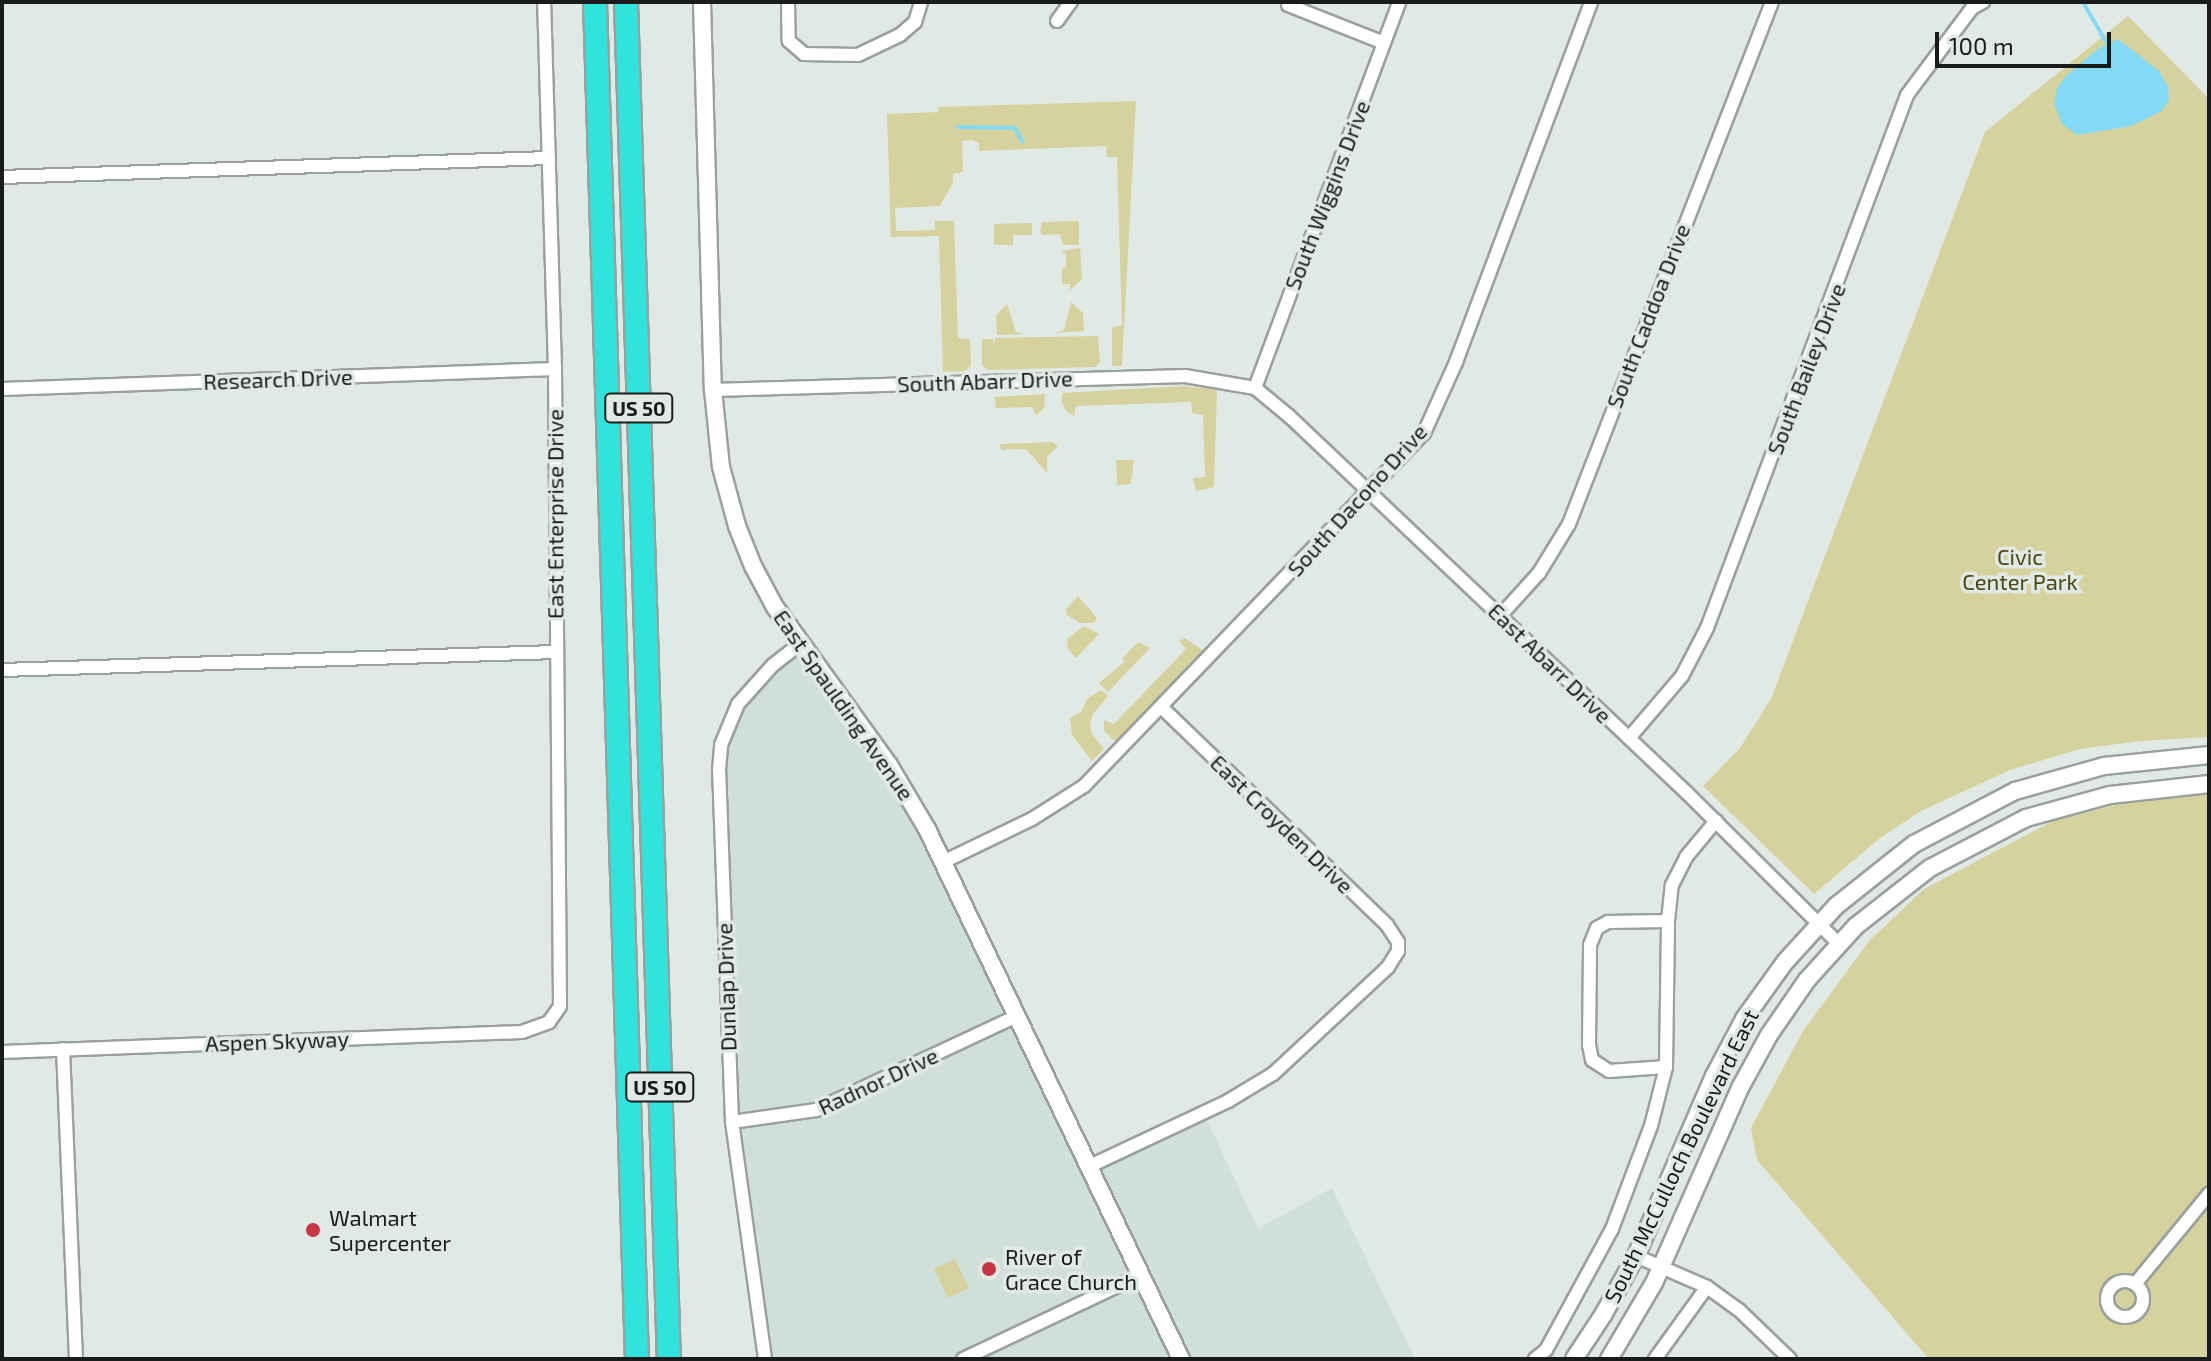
<!DOCTYPE html>
<html>
<head>
<meta charset="utf-8">
<style>
  body { margin:0 }
  #map { position:relative; width:2211px; height:1361px; overflow:hidden; background:#e1e9e4; font-family:"Exo 2",sans-serif }
  div>[style] { position:absolute }
  .built>* { inset:0; background:#d0dfd7 }
  .green>* { inset:0; background:#d5d29e }
  .water>* { inset:0; background:#84daf5 }
  .stream>* { height:4px; margin:-2px; padding:0 2px; transform-origin:2px; border-radius:2px; background:#84daf5 }
  .roads { filter:drop-shadow(2px 0 #9aa19d) drop-shadow(-2px 0 #9aa19d) drop-shadow(0 2px #9aa19d) drop-shadow(0 -2px #9aa19d) }
  .street>* { height:12px; margin:-6px; padding:0 6px; transform-origin:6px; border-radius:6px; background:#fff }
  .street>.ring { margin:-6px; padding:0; box-sizing:content-box; background:none; border:12px solid #fff; border-radius:50% }
  .secondary>* { height:16px; margin:-8px; padding:0 8px; transform-origin:8px; border-radius:8px; background:#fff }
  .highway>* { height:22px; margin:-11px; padding:0 11px; transform-origin:11px; border-radius:11px; background:#30e3dd }
  .dots>* { width:22px; height:22px; translate:-50% -50%; box-sizing:border-box; border:4px solid #e1e9e4; border-radius:50% }
  span { translate:-50% -50%; white-space:nowrap; text-align:center; line-height:1.15; -webkit-text-stroke:7px #e1e9e4; paint-order:stroke }
  .shield-label span { padding:2px 6px; background:#e1e9e4; border:2px solid; border-radius:6px; -webkit-text-stroke-width:0 }
  .shield-label { font-size:20px; color:#1a1c1b; font-weight:700 }
  .street-label { font-size:22px; color:#1a1c1b }
  .park-label { font-size:22px; color:#4a4710 }
  .poi-label { font-size:22px; color:#1a1c1b }
  .left { translate:0 -50%; text-align:left }
  .frame { position:absolute; inset:0; border:4px solid #1a1c1b; pointer-events:none }
  .scale { position:absolute; left:1935px; top:32px; width:176px; height:36px; box-sizing:border-box; border:4px solid #1a1c1b; border-top:0; padding-left:10px; font-size:24px; line-height:28px; white-space:nowrap; color:#1a1c1b; -webkit-text-stroke:6px #e1e9e4; paint-order:stroke }
</style>
</head>
<body>
<div id="map">
  <div class="built">
    <div style="clip-path:polygon(800px 644px,889px 765px,1090px 1166px,1203px 1112px,1258px 1229px,1332px 1188px,1415px 1359px,765px 1359px,740px 1195px,719px 770px,738px 704px)"></div>
  </div>
  <div class="green">
    <div style="clip-path:polygon(2128px 16px,2209px 99px,2209px 737px,2140px 741px,2080px 749px,2010px 770px,1921px 811px,1880px 838px,1814px 894px,1703px 786px,1740px 748px,1771px 699px,1985px 132px)"></div>
    <div style="clip-path:polygon(1136px 101px,1122px 366px,1112px 366px,1112px 328px,1122px 325px,1117px 157px,1107px 157px,1106px 146px,979px 151px,979px 143px,972px 140px,962px 141px,963px 172px,953px 174px,953px 183px,940px 206px,895px 208px,896px 231px,935px 230px,935px 221px,954px 221px,958px 338px,970px 339px,971px 366px,965px 371px,943px 372px,939px 236px,891px 237px,887px 114px,938px 112px,939px 107px)"></div>
    <div style="clip-path:polygon(1079px 221px,1079px 245px,1063px 245px,1060px 234px,1042px 235px,1040px 231px,1042px 222px)"></div>
    <div style="clip-path:polygon(1032px 223px,1032px 235px,1013px 235px,1013px 245px,994px 245px,994px 224px)"></div>
    <div style="clip-path:polygon(1080px 248px,1082px 279px,1070px 290px,1070px 284px,1062px 284px,1062px 268px,1066px 267px,1066px 254px,1061px 251px)"></div>
    <div style="clip-path:polygon(1071px 302px,1083px 313px,1084px 331px,1055px 333px,1064px 330px)"></div>
    <div style="clip-path:polygon(1007px 304px,1016px 332px,1025px 334px,997px 335px,996px 315px)"></div>
    <div style="clip-path:polygon(1098px 336px,1100px 362px,1095px 367px,988px 370px,982px 366px,982px 339px,993px 339px,994px 344px,996px 338px)"></div>
    <div style="clip-path:polygon(1185px 386px,1217px 390px,1214px 487px,1196px 491px,1193px 478px,1205px 477px,1203px 415px,1192px 413px,1191px 402px,1076px 406px,1074px 416px,1066px 411px,1062px 403px,1062px 393px)"></div>
    <div style="clip-path:polygon(1045px 394px,1044px 408px,1036px 416px,1032px 407px,996px 408px,995px 397px)"></div>
    <div style="clip-path:polygon(1052px 442px,1058px 446px,1047px 457px,1047px 473px,1026px 449px,1001px 450px,1000px 444px)"></div>
    <div style="clip-path:polygon(1116px 460px,1134px 460px,1131px 484px,1117px 485px)"></div>
    <div style="clip-path:polygon(1078px 596px,1097px 618px,1094px 623px,1080px 623px,1067px 615px,1066px 609px)"></div>
    <div style="clip-path:polygon(1084px 626px,1099px 634px,1076px 658px,1068px 649px,1067px 639px)"></div>
    <div style="clip-path:polygon(1185px 638px,1205px 652px,1117px 743px,1104px 731px,1104px 720px,1114px 724px,1186px 649px,1179px 641px)"></div>
    <div style="clip-path:polygon(1138px 642px,1150px 648px,1108px 692px,1099px 683px,1124px 662px,1122px 659px)"></div>
    <div style="clip-path:polygon(1102px 690px,1108px 696px,1093px 714px,1090px 723px,1092px 734px,1104px 749px,1092px 761px,1072px 735px,1070px 718px,1081px 712px,1088px 698px)"></div>
    <div style="clip-path:polygon(2209px 790px,2209px 1359px,1929px 1359px,1757px 1160px,1751px 1128px,1803px 1031px,1870px 940px,1924px 889px,2053px 821px,2111px 806px)"></div>
    <div style="clip-path:polygon(955px 1259px,969px 1288px,948px 1298px,934px 1269px)"></div>
  </div>
  <div class="water">
    <div style="clip-path:polygon(2118px 39px,2159px 71px,2168px 87px,2169px 101px,2160px 112px,2131px 126px,2077px 135px,2062px 124px,2054px 104px,2057px 89px,2065px 77px,2096px 50px)"></div>
  </div>
  <div class="stream">
    <div style="left:2083px;top:2px;width:46px;rotate:60.1deg"></div>
    <div style="left:958px;top:127px;width:57px;rotate:1deg"></div>
    <div style="left:1015px;top:128px;width:15px;rotate:62deg"></div>
  </div>
  <div class="roads">
    <div class="street">
      <div style="left:788px;top:2px;width:39px;rotate:89deg"></div>
      <div style="left:789px;top:41px;width:20px;rotate:41deg"></div>
      <div style="left:804px;top:54px;width:54px;rotate:1.1deg"></div>
      <div style="left:858px;top:55px;width:47px;rotate:-25.5deg"></div>
      <div style="left:900px;top:35px;width:20px;rotate:-41deg"></div>
      <div style="left:915px;top:22px;width:21px;rotate:-73deg"></div>
      <div style="left:1288px;top:5px;width:103px;rotate:21.6deg"></div>
      <div style="left:1057px;top:21px;width:24px;rotate:-54deg"></div>
      <div style="left:2px;top:177px;width:547px;rotate:-1.99deg"></div>
      <div style="left:1255px;top:388px;width:412px;rotate:-69.5deg"></div>
      <div style="left:2px;top:389px;width:553px;rotate:-2.07deg"></div>
      <div style="left:713px;top:390px;width:472px;rotate:-1.7deg"></div>
      <div style="left:1185px;top:376px;width:71px;rotate:9.7deg"></div>
      <div style="left:1255px;top:388px;width:44px;rotate:39.5deg"></div>
      <div style="left:1289px;top:416px;width:548px;rotate:43.45deg"></div>
      <div style="left:1687px;top:793px;width:214px;rotate:44.8deg"></div>
      <div style="left:1500px;top:616px;width:58px;rotate:-47.8deg"></div>
      <div style="left:1539px;top:573px;width:57px;rotate:-58.5deg"></div>
      <div style="left:1569px;top:524px;width:560px;rotate:-68.75deg"></div>
      <div style="left:2px;top:670px;width:554px;rotate:-1.86deg"></div>
      <div style="left:1629px;top:738px;width:82px;rotate:-49.5deg"></div>
      <div style="left:1682px;top:676px;width:54px;rotate:-62.5deg"></div>
      <div style="left:1707px;top:628px;width:569px;rotate:-69.43deg"></div>
      <div style="left:1907px;top:95px;width:109px;rotate:-53.2deg"></div>
      <div style="left:1972px;top:8px;width:13px;rotate:-29deg"></div>
      <div style="left:943px;top:862px;width:99px;rotate:-25.8deg"></div>
      <div style="left:1032px;top:819px;width:62px;rotate:-32.4deg"></div>
      <div style="left:1084px;top:786px;width:490px;rotate:-46.1deg"></div>
      <div style="left:1424px;top:433px;width:78px;rotate:-65.7deg"></div>
      <div style="left:1456px;top:362px;width:384px;rotate:-69.4deg"></div>
      <div style="left:63px;top:1049px;width:310px;rotate:87.6deg"></div>
      <div style="left:2px;top:1052px;width:520px;rotate:-2.2deg"></div>
      <div style="left:522px;top:1032px;width:29px;rotate:-20deg"></div>
      <div style="left:549px;top:1022px;width:19px;rotate:-55deg"></div>
      <div style="left:560px;top:1006px;width:637px;rotate:-90.45deg"></div>
      <div style="left:555px;top:369px;width:367px;rotate:-91.7deg"></div>
      <div style="left:1666px;top:1067px;width:57px;rotate:176deg"></div>
      <div style="left:1609px;top:1071px;width:20px;rotate:-147deg"></div>
      <div style="left:1592px;top:1060px;width:15px;rotate:-101deg"></div>
      <div style="left:1589px;top:1045px;width:100px;rotate:-89.4deg"></div>
      <div style="left:1590px;top:945px;width:18px;rotate:-68deg"></div>
      <div style="left:1597px;top:928px;width:13px;rotate:-29deg"></div>
      <div style="left:1608px;top:922px;width:60px;rotate:-1deg"></div>
      <div style="left:732px;top:1122px;width:85px;rotate:-8.1deg"></div>
      <div style="left:816px;top:1110px;width:222px;rotate:-25.1deg"></div>
      <div style="left:1090px;top:1166px;width:153px;rotate:-25.2deg"></div>
      <div style="left:1228px;top:1101px;width:52px;rotate:-31deg"></div>
      <div style="left:1273px;top:1074px;width:157px;rotate:-42.9deg"></div>
      <div style="left:1388px;top:967px;width:19px;rotate:-58deg"></div>
      <div style="left:1398px;top:951px;width:9px;rotate:-90deg"></div>
      <div style="left:1398px;top:942px;width:20px;rotate:-123deg"></div>
      <div style="left:1387px;top:925px;width:313px;rotate:-136deg"></div>
      <div style="left:1636px;top:1256px;width:77px;rotate:23.6deg"></div>
      <div style="left:1707px;top:1287px;width:39px;rotate:36deg"></div>
      <div style="left:1739px;top:1310px;width:71px;rotate:43.9deg"></div>
      <div class="ring" style="left:2107px;top:1281px;width:24px;height:24px"></div>
      <div style="left:2135px;top:1284px;width:117px;rotate:-50.6deg"></div>
      <div style="left:765px;top:1359px;width:239px;rotate:-97.9deg"></div>
      <div style="left:732px;top:1122px;width:352px;rotate:-92.1deg"></div>
      <div style="left:719px;top:770px;width:25px;rotate:-85deg"></div>
      <div style="left:721px;top:745px;width:44px;rotate:-67.5deg"></div>
      <div style="left:738px;top:704px;width:52px;rotate:-48.1deg"></div>
      <div style="left:773px;top:665px;width:34px;rotate:-38deg"></div>
      <div style="left:963px;top:1359px;width:197px;rotate:-25.3deg"></div>
      <div style="left:1535px;top:1359px;width:14px;rotate:-39deg"></div>
      <div style="left:1546px;top:1350px;width:138px;rotate:-61.4deg"></div>
      <div style="left:1612px;top:1229px;width:110px;rotate:-69.3deg"></div>
      <div style="left:1651px;top:1126px;width:61px;rotate:-75.7deg"></div>
      <div style="left:1666px;top:1067px;width:146px;rotate:-89.2deg"></div>
      <div style="left:1668px;top:921px;width:36px;rotate:-84deg"></div>
      <div style="left:1672px;top:885px;width:31px;rotate:-63deg"></div>
      <div style="left:1686px;top:857px;width:47px;rotate:-50.2deg"></div>
      <div style="left:1655px;top:1359px;width:89px;rotate:-54.2deg"></div>
    </div>
    <div class="secondary">
      <div style="left:702px;top:2px;width:388px;rotate:88.4deg"></div>
      <div style="left:713px;top:390px;width:77px;rotate:84.1deg"></div>
      <div style="left:721px;top:467px;width:61px;rotate:74.8deg"></div>
      <div style="left:737px;top:526px;width:43px;rotate:68.2deg"></div>
      <div style="left:753px;top:566px;width:47px;rotate:61.8deg"></div>
      <div style="left:775px;top:607px;width:195px;rotate:54.2deg"></div>
      <div style="left:889px;top:765px;width:74px;rotate:59.3deg"></div>
      <div style="left:927px;top:829px;width:588px;rotate:64.39deg"></div>
      <div style="left:1574px;top:1359px;width:53px;rotate:-56.6deg"></div>
      <div style="left:1603px;top:1315px;width:68px;rotate:-60.8deg"></div>
      <div style="left:1636px;top:1256px;width:196px;rotate:-66.6deg"></div>
      <div style="left:1714px;top:1076px;width:64px;rotate:-62.2deg"></div>
      <div style="left:1744px;top:1019px;width:70px;rotate:-54.3deg"></div>
      <div style="left:1785px;top:962px;width:76px;rotate:-47.7deg"></div>
      <div style="left:1836px;top:906px;width:100px;rotate:-38.5deg"></div>
      <div style="left:1914px;top:844px;width:114px;rotate:-27.7deg"></div>
      <div style="left:2015px;top:791px;width:92px;rotate:-15.7deg"></div>
      <div style="left:2104px;top:766px;width:106px;rotate:-6deg"></div>
      <div style="left:1609px;top:1359px;width:88px;rotate:-59.4deg"></div>
      <div style="left:1654px;top:1283px;width:213px;rotate:-66.2deg"></div>
      <div style="left:1740px;top:1088px;width:60px;rotate:-61.3deg"></div>
      <div style="left:1769px;top:1035px;width:67px;rotate:-55.4deg"></div>
      <div style="left:1807px;top:980px;width:73px;rotate:-47.8deg"></div>
      <div style="left:1856px;top:926px;width:94px;rotate:-38.1deg"></div>
      <div style="left:1930px;top:868px;width:108px;rotate:-27.5deg"></div>
      <div style="left:2026px;top:818px;width:87px;rotate:-15.3deg"></div>
      <div style="left:2110px;top:795px;width:100px;rotate:-6.3deg"></div>
    </div>
    <div class="highway">
      <div style="left:595px;top:2px;width:1358px;rotate:88.23deg"></div>
      <div style="left:626px;top:2px;width:1358px;rotate:88.19deg"></div>
    </div>
  </div>
  <div class="dots">
    <div style="left:313px;top:1230px;background:#c63644"></div>
    <div style="left:989px;top:1269px;background:#c63644"></div>
  </div>
  <div class="shield-label">
    <span style="left:639px;top:408px">US 50</span>
    <span style="left:660px;top:1087px">US 50</span>
  </div>
  <div class="street-label">
    <span style="left:1327px;top:195px;rotate:-69deg">South Wiggins Drive</span>
    <span style="left:1648px;top:316px;rotate:-69deg">South Caddoa Drive</span>
    <span style="left:1806px;top:369px;rotate:-69deg">South Bailey Drive</span>
    <span style="left:278px;top:379px;rotate:-2deg">Research Drive</span>
    <span style="left:985px;top:381px;rotate:-2deg">South Abarr Drive</span>
    <span style="left:1357px;top:500px;rotate:-48deg">South Dacono Drive</span>
    <span style="left:555px;top:514px;rotate:-90deg">East Enterprise Drive</span>
    <span style="left:1550px;top:663px;rotate:44deg">East Abarr Drive</span>
    <span style="left:844px;top:705px;rotate:55deg">East Spaulding Avenue</span>
    <span style="left:1282px;top:824px;rotate:44deg">East Croyden Drive</span>
    <span style="left:726px;top:987px;rotate:-92deg">Dunlap Drive</span>
    <span style="left:277px;top:1041px;rotate:-2deg">Aspen Skyway</span>
    <span style="left:878px;top:1081px;rotate:-25deg">Radnor Drive</span>
    <span style="left:1681px;top:1156px;rotate:-64deg">South McCulloch Boulevard East</span>
  </div>
  <div class="park-label">
    <span style="left:2020px;top:569px">Civic<br>Center Park</span>
  </div>
  <div class="poi-label">
    <span class="left" style="left:329px;top:1230px">Walmart<br>Supercenter</span>
    <span class="left" style="left:1005px;top:1269px">River of<br>Grace Church</span>
  </div>
  <div class="frame"></div>
  <div class="scale">100 m</div>
</div>
</body>
</html>
